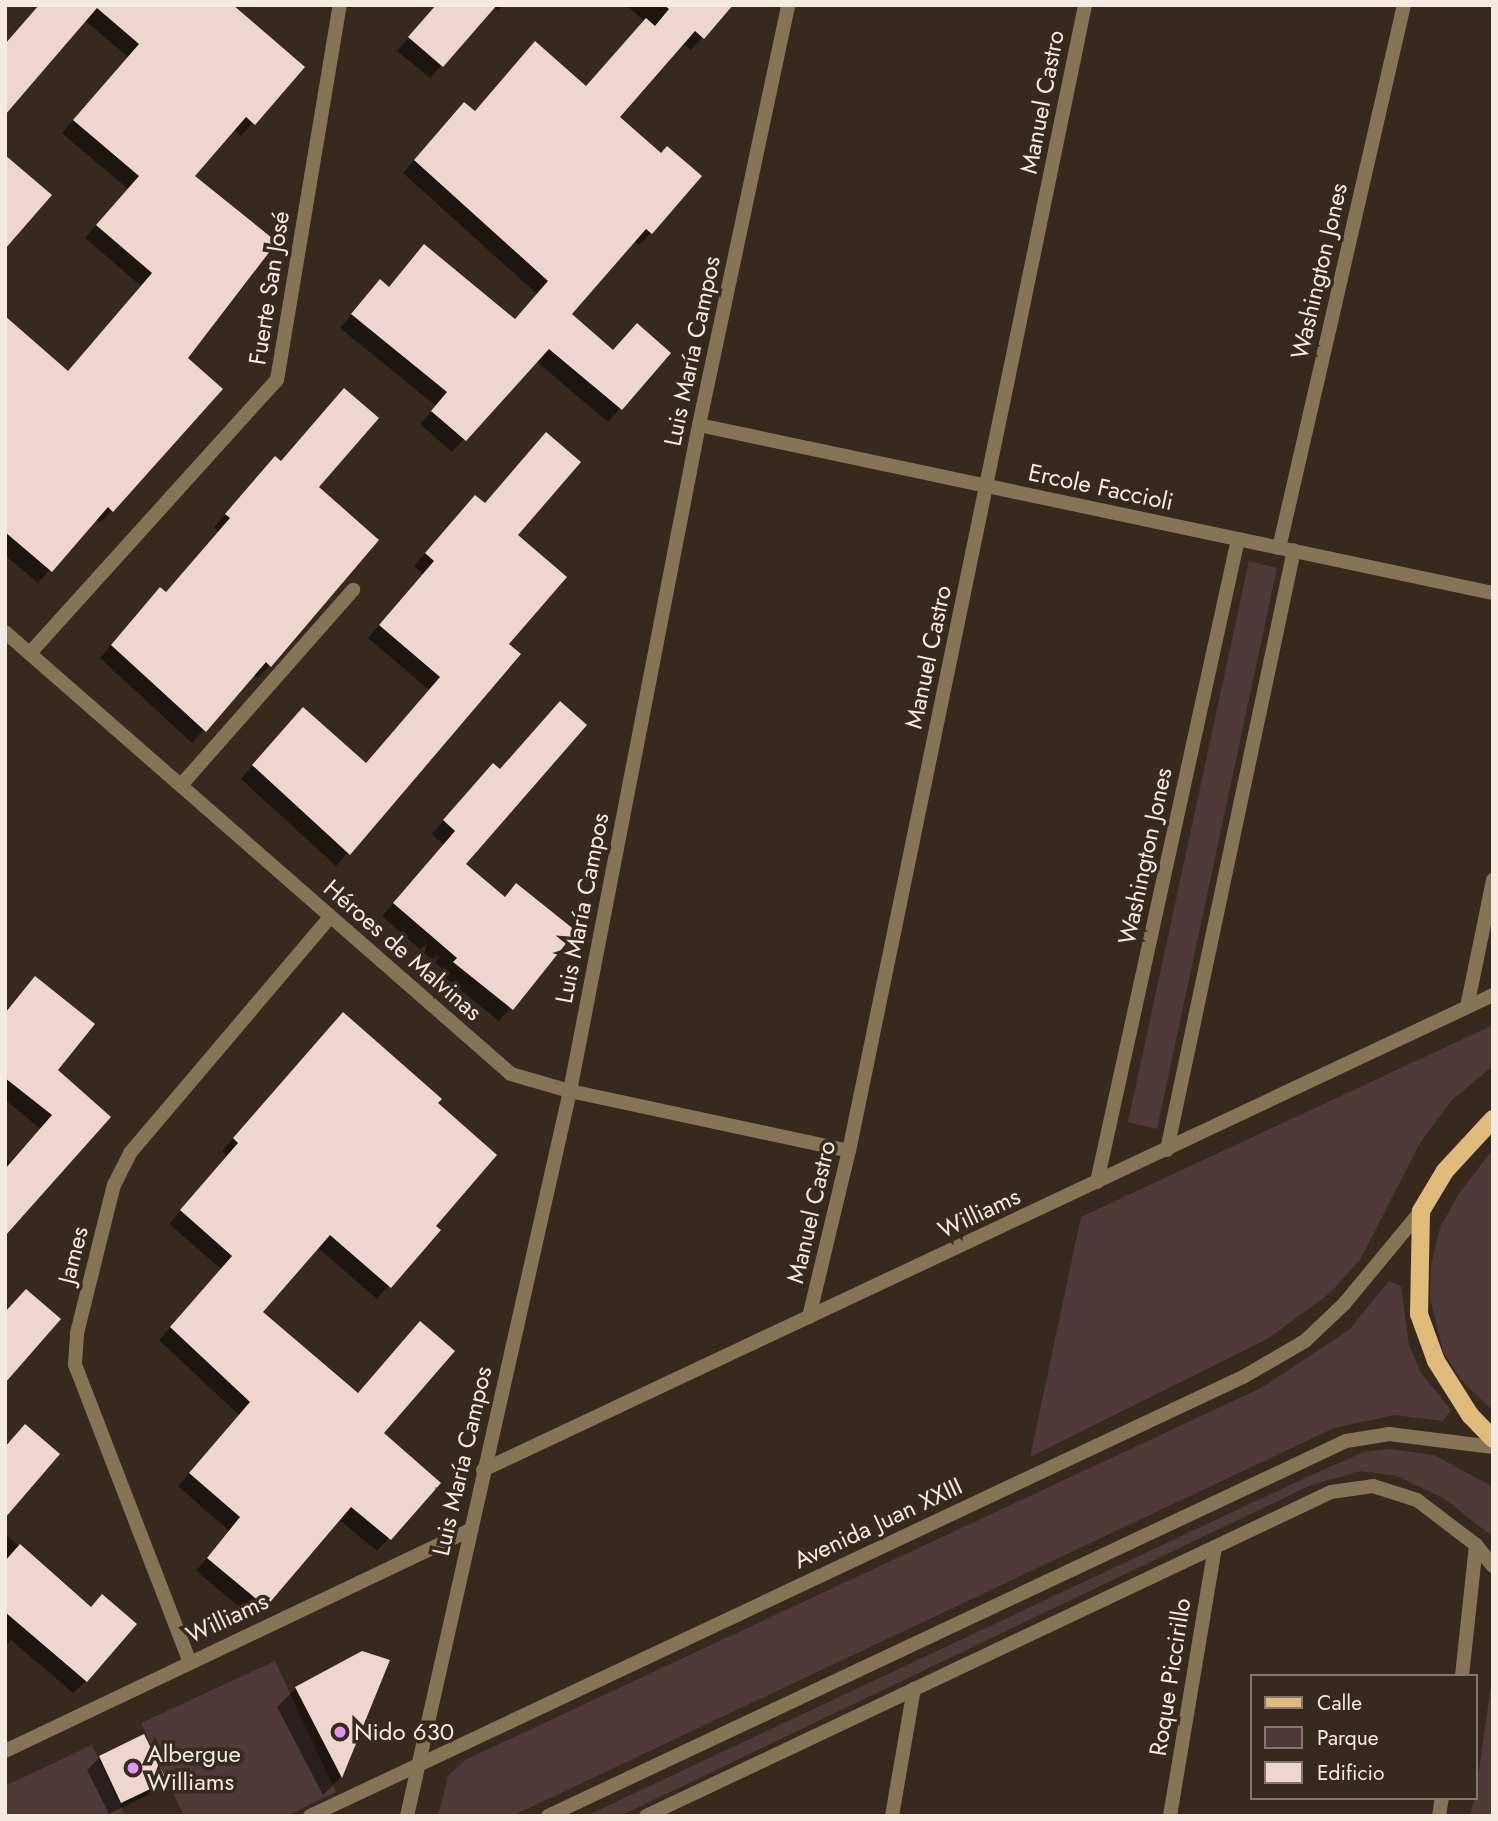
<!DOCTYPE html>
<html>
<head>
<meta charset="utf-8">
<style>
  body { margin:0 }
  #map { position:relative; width:1498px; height:1821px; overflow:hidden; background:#38291e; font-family:Jost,sans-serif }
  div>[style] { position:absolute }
  .green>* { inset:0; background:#503939 }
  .shadow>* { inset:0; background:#0007 }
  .building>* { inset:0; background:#eed5cd }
  .minor>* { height:14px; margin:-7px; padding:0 7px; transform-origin:7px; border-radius:7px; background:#867456 }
  .tertiary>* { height:14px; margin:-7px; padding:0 7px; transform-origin:7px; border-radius:7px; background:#867456 }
  .primary>* { height:18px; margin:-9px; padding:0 9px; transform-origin:9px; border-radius:9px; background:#e1bb7b }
  .dots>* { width:19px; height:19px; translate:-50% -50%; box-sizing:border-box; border:4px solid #38291e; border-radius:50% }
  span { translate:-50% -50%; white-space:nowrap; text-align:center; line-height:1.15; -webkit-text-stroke:7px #38291e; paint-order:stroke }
  .street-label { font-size:24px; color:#f5ebe3 }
  .poi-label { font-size:24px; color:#f5ebe3 }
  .left { translate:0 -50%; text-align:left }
  .frame { position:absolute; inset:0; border:7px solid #f5ebe3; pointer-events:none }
  .legend { position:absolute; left:1250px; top:1674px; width:228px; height:126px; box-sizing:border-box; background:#38291e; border:2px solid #84776d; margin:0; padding:9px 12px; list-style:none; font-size:21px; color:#f5ebe3 }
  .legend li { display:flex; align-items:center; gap:14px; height:35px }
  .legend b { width:35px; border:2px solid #84776d }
</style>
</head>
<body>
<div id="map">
  <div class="green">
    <div style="clip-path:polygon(1249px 561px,1277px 568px,1157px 1129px,1128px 1122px)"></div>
    <div style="clip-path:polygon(1493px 1025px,1493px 1066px,1452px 1100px,1420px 1143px,1360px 1260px,1330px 1293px,1269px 1338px,1030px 1457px,1081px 1217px)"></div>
    <div style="clip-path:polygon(1493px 1149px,1493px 1411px,1461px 1380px,1443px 1351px,1430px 1298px,1431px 1265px,1440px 1228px,1458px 1195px)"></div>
    <div style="clip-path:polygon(1389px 1281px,1401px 1286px,1409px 1345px,1421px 1373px,1451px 1410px,1443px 1421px,1394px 1415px,1334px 1428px,512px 1816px,438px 1816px,448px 1776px,465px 1760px,1261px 1388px,1349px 1330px)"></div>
    <div style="clip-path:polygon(1389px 1449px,1434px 1455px,1493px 1487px,1493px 1537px,1445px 1499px,1397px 1476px,1361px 1471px,1311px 1485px,620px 1816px,586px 1816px,1307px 1477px,1364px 1452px)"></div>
    <div style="clip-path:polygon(275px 1661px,336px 1792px,286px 1816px,184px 1816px,141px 1723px)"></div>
    <div style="clip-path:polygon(1493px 1672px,1493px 1816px,1469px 1816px,1475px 1798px)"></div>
    <div style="clip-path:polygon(92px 1745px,125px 1816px,5px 1816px,5px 1786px)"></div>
  </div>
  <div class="shadow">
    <div style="clip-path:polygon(39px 5px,230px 5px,303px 67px,241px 136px,233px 129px,193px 176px,186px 359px,112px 510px,100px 523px,95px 519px,38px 583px,5px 555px,5px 325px,67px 372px,141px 286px,85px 238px,128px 189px,62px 133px,128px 57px,84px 20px)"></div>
    <div style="clip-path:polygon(437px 5px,503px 5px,498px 11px,493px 7px,430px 78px,397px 51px)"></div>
    <div style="clip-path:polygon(626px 5px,731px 5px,691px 50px,682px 43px,618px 117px,651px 233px,639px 245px,633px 241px,570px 314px,612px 351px,669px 353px,608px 422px,536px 361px,452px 452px,420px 424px,436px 406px,340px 328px,380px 281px,388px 288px,424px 246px,514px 320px,537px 294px,403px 173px,452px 116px,474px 112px,522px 56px,585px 88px,644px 21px)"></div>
    <div style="clip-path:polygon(275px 458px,317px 488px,270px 665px,257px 678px,253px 674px,192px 743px,100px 658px,148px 602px,165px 594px,219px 532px,214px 527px)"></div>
    <div style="clip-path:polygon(463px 509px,515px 535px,507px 644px,519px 655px,336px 866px,241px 779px,291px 722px,365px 764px,429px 690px,368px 638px,423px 574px,414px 566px)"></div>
    <div style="clip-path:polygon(500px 771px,463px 864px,503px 899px,517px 885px,574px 932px,499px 1021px,442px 975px,445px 971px,382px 916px,444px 845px,432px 834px,480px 778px)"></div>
    <div style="clip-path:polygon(35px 978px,55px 1071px,109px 1117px,5px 1230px,5px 1157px,10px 1162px,41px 1129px,5px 1100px,5px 1011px)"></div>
    <div style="clip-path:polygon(331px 1027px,435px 1104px,434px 1226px,438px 1230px,377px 1299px,317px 1247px,261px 1312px,381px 1433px,438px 1483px,377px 1551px,338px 1519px,253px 1618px,196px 1571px,229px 1531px,178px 1486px,239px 1415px,159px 1340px,221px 1269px,169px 1224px,227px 1156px,222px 1151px)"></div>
    <div style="clip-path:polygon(5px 1534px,90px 1608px,86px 1681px,73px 1693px,11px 1640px,5px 1647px)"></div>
    <div style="clip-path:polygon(388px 1661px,341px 1777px,323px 1795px,277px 1707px,296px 1688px)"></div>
    <div style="clip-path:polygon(100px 1757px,165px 1781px,152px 1793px,109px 1814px,87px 1770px)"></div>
  </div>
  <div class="building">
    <div style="clip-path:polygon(39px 5px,233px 5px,305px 67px,255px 125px,246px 117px,195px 176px,277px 242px,188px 358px,223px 389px,113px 512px,108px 507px,52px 572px,5px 532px,5px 316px,68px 371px,152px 273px,96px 225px,139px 176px,73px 120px,139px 44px,97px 8px,5px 115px,5px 44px)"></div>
    <div style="clip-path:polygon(436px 5px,497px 5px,443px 67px,408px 37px)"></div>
    <div style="clip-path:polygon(664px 5px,733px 5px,704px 39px,695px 31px,620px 117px,661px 153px,667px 146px,702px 176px,652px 234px,646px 229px,572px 314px,613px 350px,637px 323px,671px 353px,622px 410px,549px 349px,466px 441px,431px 411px,447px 392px,351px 314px,380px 279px,389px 287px,424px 244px,515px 319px,548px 281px,414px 160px,464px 102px,475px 111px,535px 41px,586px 86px,646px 18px,655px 26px,669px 9px)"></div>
    <div style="clip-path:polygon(5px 155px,52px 195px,5px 249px)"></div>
    <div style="clip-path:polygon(344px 388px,379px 418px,319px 487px,379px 540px,271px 667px,266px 662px,206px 732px,111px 645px,160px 587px,166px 592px,230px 518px,225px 514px,275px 456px,281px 461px)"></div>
    <div style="clip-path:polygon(546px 432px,581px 462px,518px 535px,567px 577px,509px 644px,521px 654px,350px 855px,252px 765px,303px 707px,366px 763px,440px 677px,379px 625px,434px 561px,425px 553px,475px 495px,485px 503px)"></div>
    <div style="clip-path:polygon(560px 701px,587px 725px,466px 864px,505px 897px,516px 883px,576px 931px,513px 1010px,453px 962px,457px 958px,393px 903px,455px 831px,443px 820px,493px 763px,500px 769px)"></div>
    <div style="clip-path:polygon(35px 976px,95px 1024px,58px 1070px,111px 1117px,5px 1236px,5px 1169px,52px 1115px,5px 1078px,5px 1013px)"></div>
    <div style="clip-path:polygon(343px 1012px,442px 1099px,438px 1103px,497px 1155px,436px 1226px,441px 1230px,391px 1288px,330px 1235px,263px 1312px,358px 1393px,420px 1321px,455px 1351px,384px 1433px,441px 1483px,391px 1540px,351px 1507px,266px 1607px,207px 1558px,240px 1517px,189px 1473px,250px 1402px,170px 1327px,232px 1256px,180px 1210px,238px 1143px,233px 1138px)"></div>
    <div style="clip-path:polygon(26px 1289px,61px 1319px,5px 1383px,5px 1312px)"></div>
    <div style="clip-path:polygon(25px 1424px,60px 1454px,5px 1518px,5px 1447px)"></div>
    <div style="clip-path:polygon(20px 1544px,91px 1607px,102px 1594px,137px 1624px,87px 1682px,5px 1612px,5px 1561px)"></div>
    <div style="clip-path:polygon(362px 1651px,390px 1660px,342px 1778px,295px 1687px)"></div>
    <div style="clip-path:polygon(144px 1734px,167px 1781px,121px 1803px,99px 1756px)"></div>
  </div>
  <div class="minor">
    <div style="left:699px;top:425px;width:812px;rotate:11.95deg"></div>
    <div style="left:1279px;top:548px;width:557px;rotate:-77.04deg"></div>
    <div style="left:5px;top:632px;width:672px;rotate:41.14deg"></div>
    <div style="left:511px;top:1074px;width:61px;rotate:16.1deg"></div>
    <div style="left:570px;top:1091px;width:285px;rotate:12.1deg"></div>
    <div style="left:30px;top:653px;width:368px;rotate:-47.9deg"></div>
    <div style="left:277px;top:380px;width:380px;rotate:-80.5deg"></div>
    <div style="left:182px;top:784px;width:259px;rotate:-48.6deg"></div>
    <div style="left:1467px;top:1007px;width:130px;rotate:-78.4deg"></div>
    <div style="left:1167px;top:1150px;width:613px;rotate:-78.05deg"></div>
    <div style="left:1097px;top:1182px;width:658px;rotate:-77.63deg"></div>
    <div style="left:809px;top:1317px;width:171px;rotate:-76.5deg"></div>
    <div style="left:849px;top:1151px;width:1170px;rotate:-78.36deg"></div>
    <div style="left:483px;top:1470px;width:1116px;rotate:-25.19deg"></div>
    <div style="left:189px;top:1660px;width:317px;rotate:-111.1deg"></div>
    <div style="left:75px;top:1364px;width:31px;rotate:-86deg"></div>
    <div style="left:77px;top:1333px;width:153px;rotate:-76deg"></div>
    <div style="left:114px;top:1185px;width:36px;rotate:-63deg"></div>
    <div style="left:130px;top:1153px;width:309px;rotate:-49.7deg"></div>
    <div style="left:1462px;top:1676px;width:132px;rotate:-83.9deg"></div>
    <div style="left:5px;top:1751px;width:515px;rotate:-25.42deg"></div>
    <div style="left:407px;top:1816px;width:743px;rotate:-77.33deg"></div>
    <div style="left:570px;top:1091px;width:678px;rotate:-79.04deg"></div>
    <div style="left:699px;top:425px;width:429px;rotate:-78deg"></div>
    <div style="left:646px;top:1816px;width:758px;rotate:-25.31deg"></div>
    <div style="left:1331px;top:1492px;width:42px;rotate:-8.1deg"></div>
    <div style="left:1373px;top:1486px;width:46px;rotate:17.7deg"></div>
    <div style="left:1417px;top:1500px;width:74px;rotate:37.3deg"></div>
    <div style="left:1476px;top:1545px;width:27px;rotate:51deg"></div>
    <div style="left:892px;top:1816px;width:129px;rotate:-80.2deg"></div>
    <div style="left:1170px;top:1816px;width:273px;rotate:-80.5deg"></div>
    <div style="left:1439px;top:1816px;width:18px;rotate:-81deg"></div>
  </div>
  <div class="tertiary">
    <div style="left:310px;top:1816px;width:1031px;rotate:-25.2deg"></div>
    <div style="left:1243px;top:1377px;width:72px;rotate:-30.1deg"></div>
    <div style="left:1305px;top:1341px;width:54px;rotate:-43.5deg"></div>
    <div style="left:1344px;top:1304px;width:121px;rotate:-50.4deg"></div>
    <div style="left:548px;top:1816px;width:882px;rotate:-25.17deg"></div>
    <div style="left:1346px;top:1441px;width:44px;rotate:-9.2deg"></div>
    <div style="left:1389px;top:1434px;width:105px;rotate:7.1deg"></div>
  </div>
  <div class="primary">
    <div style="left:1493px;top:1119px;width:71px;rotate:132.7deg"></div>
    <div style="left:1445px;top:1171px;width:47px;rotate:121deg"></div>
    <div style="left:1421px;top:1211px;width:103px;rotate:91.1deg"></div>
    <div style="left:1419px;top:1314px;width:50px;rotate:70.1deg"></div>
    <div style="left:1436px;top:1361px;width:64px;rotate:57.8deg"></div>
    <div style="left:1470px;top:1415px;width:33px;rotate:46deg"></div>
  </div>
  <div class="dots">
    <div style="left:340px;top:1732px;background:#de98f2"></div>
    <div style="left:133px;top:1768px;background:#de98f2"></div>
  </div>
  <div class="street-label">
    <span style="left:1042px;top:102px;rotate:-79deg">Manuel Castro</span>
    <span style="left:1319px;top:271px;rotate:-77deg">Washington Jones</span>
    <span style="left:269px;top:288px;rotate:-81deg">Fuerte San José</span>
    <span style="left:692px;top:351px;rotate:-78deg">Luis María Campos</span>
    <span style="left:1101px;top:487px;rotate:12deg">Ercole Faccioli</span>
    <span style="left:928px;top:657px;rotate:-78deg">Manuel Castro</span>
    <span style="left:1145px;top:856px;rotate:-78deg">Washington Jones</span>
    <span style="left:582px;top:908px;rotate:-79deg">Luis María Campos</span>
    <span style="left:403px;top:950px;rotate:41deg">Héroes de Malvinas</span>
    <span style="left:811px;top:1212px;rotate:-77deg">Manuel Castro</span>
    <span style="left:979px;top:1213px;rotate:-25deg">Williams</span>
    <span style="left:73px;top:1255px;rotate:-76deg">James</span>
    <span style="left:462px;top:1461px;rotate:-77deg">Luis María Campos</span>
    <span style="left:878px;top:1523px;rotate:-25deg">Avenida Juan XXIII</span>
    <span style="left:227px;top:1618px;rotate:-25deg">Williams</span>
    <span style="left:1170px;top:1677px;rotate:-81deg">Roque Piccirillo</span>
  </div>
  <div class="poi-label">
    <span class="left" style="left:354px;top:1732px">Nido 630</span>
    <span class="left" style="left:147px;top:1768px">Albergue<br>Williams</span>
  </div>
  <div class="frame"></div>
  <ul class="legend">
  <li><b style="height:9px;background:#e1bb7b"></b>Calle</li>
  <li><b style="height:19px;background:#503939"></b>Parque</li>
  <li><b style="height:19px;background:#eed5cd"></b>Edificio</li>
  </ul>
</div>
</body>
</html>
